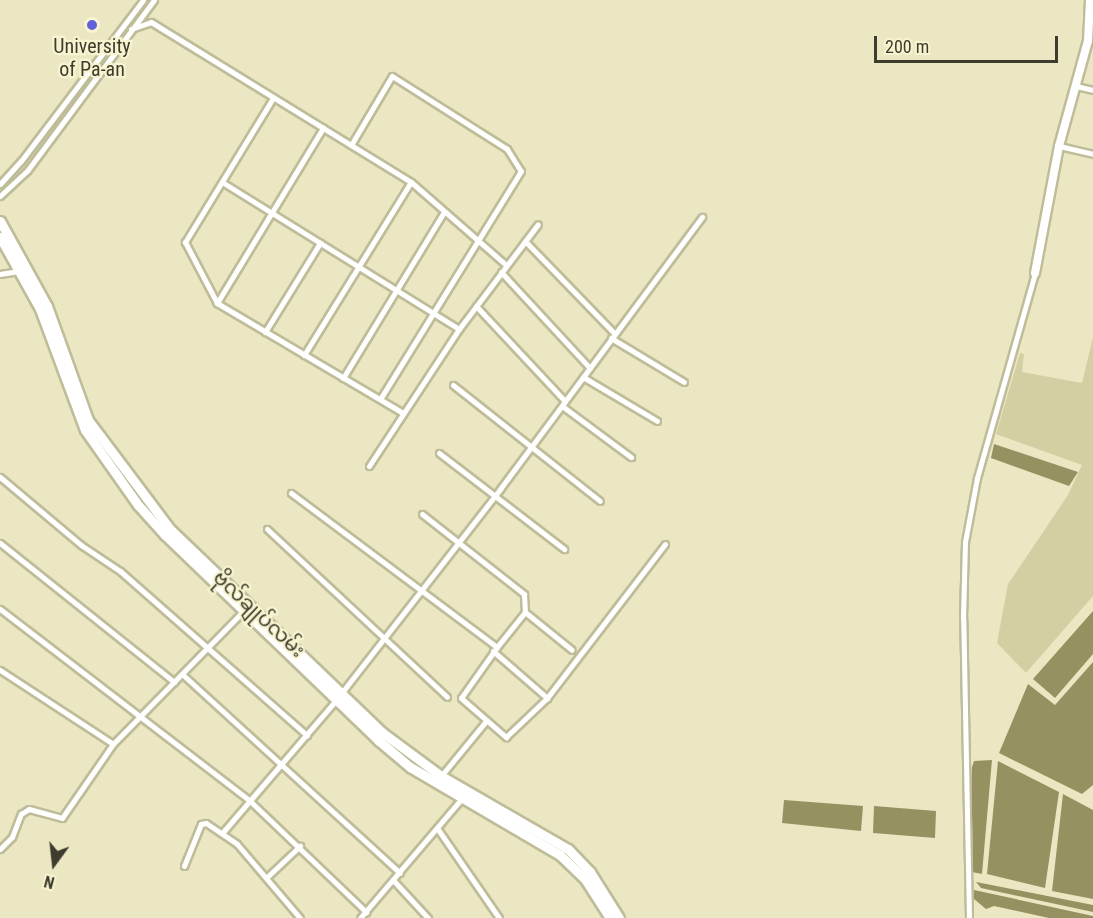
<!DOCTYPE html>
<html>
<head>
<meta charset="utf-8">
<style>
  body { margin:0 }
  #map { position:relative; width:1093px; height:918px; overflow:hidden; background:#ebe7c3; font-family:"Roboto Condensed","Noto Sans Myanmar",sans-serif }
  div>[style] { position:absolute }
  .green>* { inset:0; background:#d4cfa2 }
  .water>* { inset:0; background:#969161 }
  .roads { filter:drop-shadow(2px 0 #bfbc99) drop-shadow(-2px 0 #bfbc99) drop-shadow(0 2px #bfbc99) drop-shadow(0 -2px #bfbc99) }
  .street>* { height:5px; margin:-2.5px; padding:0 2.5px; transform-origin:2.5px; border-radius:2.5px; background:#fff }
  .secondary>* { height:8px; margin:-4px; padding:0 4px; transform-origin:4px; border-radius:4px; background:#fff }
  .primary>* { height:9px; margin:-4.5px; padding:0 4.5px; transform-origin:4.5px; border-radius:4.5px; background:#fff }
  .dots>* { width:16px; height:16px; translate:-50% -50%; box-sizing:border-box; border:3px solid #f8f4d0; border-radius:50% }
  span { translate:-50% -50%; white-space:nowrap; text-align:center; line-height:1.15; -webkit-text-stroke:4.5px #f8f4d0; paint-order:stroke }
  .poi-label { font-size:20px; color:#3e3c2e }
  .street-label { font-size:20px; color:#3e3c2e }
  .north { position:absolute; left:24px; top:834px; width:60px; height:60px; -webkit-text-stroke:4px #f8f4d0; paint-order:stroke; rotate:195deg; font-size:16px; font-weight:700; line-height:24px; text-align:center; color:#3e3c2e }
  .north::after { content:''; display:block; margin:auto; width:21px; height:27px; background:#3e3c2e; clip-path:polygon(50% 0,100% 100%,50% 72%,0 100%) }
  .scale { position:absolute; left:874px; top:36px; width:184px; height:27px; box-sizing:border-box; border:3px solid #3e3c2e; border-top:0; padding-left:8px; font-size:18px; line-height:21px; white-space:nowrap; color:#3e3c2e; -webkit-text-stroke:4px #f8f4d0; paint-order:stroke }
</style>
</head>
<body>
<div id="map">
  <div class="green">
    <div style="clip-path:polygon(1093px 337px,1093px 596px,1026px 673px,997px 643px,1008px 584px,1068px 495px,1082px 465px,996px 434px,1020px 353px,1024px 354px,1022px 372px,1082px 383px)"></div>
  </div>
  <div class="water">
    <div style="clip-path:polygon(994px 444px,1078px 472px,1069px 486px,991px 458px)"></div>
    <div style="clip-path:polygon(1093px 611px,1093px 654px,1055px 698px,1033px 679px)"></div>
    <div style="clip-path:polygon(1093px 662px,1093px 785px,1082px 794px,999px 753px,1028px 684px,1055px 705px)"></div>
    <div style="clip-path:polygon(992px 760px,982px 874px,972px 872px,972px 836px,969px 835px,972px 767px,974px 761px)"></div>
    <div style="clip-path:polygon(998px 761px,1059px 792px,1045px 888px,987px 874px)"></div>
    <div style="clip-path:polygon(1063px 794px,1093px 810px,1093px 899px,1052px 891px)"></div>
    <div style="clip-path:polygon(784px 800px,863px 806px,861px 831px,782px 823px)"></div>
    <div style="clip-path:polygon(874px 806px,936px 811px,935px 838px,873px 833px)"></div>
    <div style="clip-path:polygon(976px 882px,1093px 905px,1093px 912px,981px 888px)"></div>
    <div style="clip-path:polygon(974px 890px,1093px 916px,1093px 918px,1049px 918px,994px 906px,986px 909px,974px 899px)"></div>
  </div>
  <div class="roads">
    <div class="street">
      <div style="left:131px;top:29px;width:21px;rotate:-19deg"></div>
      <div style="left:151px;top:22px;width:305px;rotate:31.6deg"></div>
      <div style="left:411px;top:182px;width:126px;rotate:41.1deg"></div>
      <div style="left:1076px;top:86px;width:17px;rotate:13deg"></div>
      <div style="left:273px;top:98px;width:169px;rotate:121.4deg"></div>
      <div style="left:185px;top:242px;width:69px;rotate:62.3deg"></div>
      <div style="left:217px;top:303px;width:216px;rotate:30.6deg"></div>
      <div style="left:351px;top:145px;width:80px;rotate:-59.3deg"></div>
      <div style="left:392px;top:76px;width:136px;rotate:32.4deg"></div>
      <div style="left:507px;top:149px;width:26px;rotate:58deg"></div>
      <div style="left:521px;top:171px;width:267px;rotate:121.7deg"></div>
      <div style="left:1059px;top:146px;width:35px;rotate:13deg"></div>
      <div style="left:222px;top:182px;width:279px;rotate:31.8deg"></div>
      <div style="left:0;top:184px;width:31px;rotate:-48deg"></div>
      <div style="left:21px;top:161px;width:202px;rotate:-52.8deg"></div>
      <div style="left:0;top:196px;width:37px;rotate:-43deg"></div>
      <div style="left:27px;top:171px;width:213px;rotate:-53.4deg"></div>
      <div style="left:525px;top:241px;width:129px;rotate:45.9deg"></div>
      <div style="left:501px;top:272px;width:131px;rotate:47.2deg"></div>
      <div style="left:0;top:274px;width:19px;rotate:-9deg"></div>
      <div style="left:217px;top:303px;width:205px;rotate:-58.8deg"></div>
      <div style="left:476px;top:306px;width:130px;rotate:46.9deg"></div>
      <div style="left:265px;top:332px;width:105px;rotate:-58.3deg"></div>
      <div style="left:611px;top:338px;width:85px;rotate:31.1deg"></div>
      <div style="left:304px;top:355px;width:203px;rotate:-58.3deg"></div>
      <div style="left:583px;top:377px;width:86px;rotate:30.7deg"></div>
      <div style="left:343px;top:378px;width:194px;rotate:-58.7deg"></div>
      <div style="left:453px;top:385px;width:187px;rotate:38.3deg"></div>
      <div style="left:562px;top:406px;width:86px;rotate:36.5deg"></div>
      <div style="left:439px;top:453px;width:158px;rotate:37.5deg"></div>
      <div style="left:369px;top:466px;width:164px;rotate:-56.7deg"></div>
      <div style="left:459px;top:329px;width:131px;rotate:-53deg"></div>
      <div style="left:0;top:477px;width:106px;rotate:40deg"></div>
      <div style="left:81px;top:545px;width:47px;rotate:33.7deg"></div>
      <div style="left:120px;top:571px;width:249px;rotate:41.3deg"></div>
      <div style="left:291px;top:493px;width:257px;rotate:36.8deg"></div>
      <div style="left:497px;top:647px;width:62px;rotate:125.2deg"></div>
      <div style="left:461px;top:698px;width:60px;rotate:40.9deg"></div>
      <div style="left:506px;top:737px;width:57px;rotate:-43.6deg"></div>
      <div style="left:547px;top:698px;width:194px;rotate:-52.5deg"></div>
      <div style="left:422px;top:514px;width:130px;rotate:38.1deg"></div>
      <div style="left:524px;top:594px;width:18px;rotate:87deg"></div>
      <div style="left:525px;top:612px;width:45px;rotate:128.7deg"></div>
      <div style="left:267px;top:529px;width:246px;rotate:43deg"></div>
      <div style="left:0;top:543px;width:223px;rotate:38.6deg"></div>
      <div style="left:0;top:609px;width:315px;rotate:37.5deg"></div>
      <div style="left:250px;top:801px;width:161px;rotate:43.7deg"></div>
      <div style="left:525px;top:612px;width:60px;rotate:39deg"></div>
      <div style="left:493px;top:651px;width:72px;rotate:41deg"></div>
      <div style="left:0;top:670px;width:135px;rotate:33.2deg"></div>
      <div style="left:113px;top:744px;width:187px;rotate:-45.6deg"></div>
      <div style="left:182px;top:674px;width:295px;rotate:42.4deg"></div>
      <div style="left:343px;top:691px;width:256px;rotate:-52.1deg"></div>
      <div style="left:500px;top:489px;width:339px;rotate:-53.4deg"></div>
      <div style="left:441px;top:776px;width:71px;rotate:-50.7deg"></div>
      <div style="left:437px;top:828px;width:109px;rotate:55.4deg"></div>
      <div style="left:223px;top:832px;width:174px;rotate:-49.4deg"></div>
      <div style="left:0;top:849px;width:17px;rotate:-45deg"></div>
      <div style="left:12px;top:837px;width:25px;rotate:-69deg"></div>
      <div style="left:21px;top:814px;width:9px;rotate:-32deg"></div>
      <div style="left:29px;top:809px;width:34px;rotate:15deg"></div>
      <div style="left:62px;top:818px;width:90px;rotate:-55.4deg"></div>
      <div style="left:184px;top:866px;width:45px;rotate:-68deg"></div>
      <div style="left:201px;top:824px;width:5px;rotate:-11deg"></div>
      <div style="left:206px;top:823px;width:37px;rotate:34deg"></div>
      <div style="left:237px;top:844px;width:97px;rotate:49.6deg"></div>
      <div style="left:266px;top:878px;width:47px;rotate:-43.3deg"></div>
      <div style="left:393px;top:880px;width:52px;rotate:47.4deg"></div>
      <div style="left:360px;top:918px;width:159px;rotate:-49.6deg"></div>
      <div style="left:969px;top:918px;width:300px;rotate:-91.1deg"></div>
      <div style="left:963px;top:618px;width:76px;rotate:-88.5deg"></div>
      <div style="left:965px;top:542px;width:65px;rotate:-79.4deg"></div>
      <div style="left:977px;top:478px;width:213px;rotate:-74.2deg"></div>
    </div>
    <div class="secondary">
      <div style="left:1035px;top:273px;width:129px;rotate:-79.3deg"></div>
      <div style="left:1059px;top:146px;width:109px;rotate:-74.6deg"></div>
      <div style="left:1088px;top:41px;width:41px;rotate:-87.2deg"></div>
    </div>
    <div class="primary">
      <div style="left:0;top:221px;width:97px;rotate:61.1deg"></div>
      <div style="left:47px;top:306px;width:121px;rotate:70.2deg"></div>
      <div style="left:88px;top:420px;width:135px;rotate:53.1deg"></div>
      <div style="left:169px;top:528px;width:296px;rotate:43.8deg"></div>
      <div style="left:383px;top:733px;width:72px;rotate:36.6deg"></div>
      <div style="left:441px;top:776px;width:146px;rotate:29.9deg"></div>
      <div style="left:568px;top:849px;width:32px;rotate:46deg"></div>
      <div style="left:590px;top:872px;width:54px;rotate:57.8deg"></div>
      <div style="left:0;top:237px;width:82px;rotate:60.9deg"></div>
      <div style="left:40px;top:309px;width:129px;rotate:69.6deg"></div>
      <div style="left:85px;top:430px;width:92px;rotate:54.8deg"></div>
      <div style="left:138px;top:505px;width:40px;rotate:48deg"></div>
      <div style="left:165px;top:535px;width:296px;rotate:43.9deg"></div>
      <div style="left:378px;top:740px;width:42px;rotate:40.2deg"></div>
      <div style="left:410px;top:767px;width:174px;rotate:30.4deg"></div>
      <div style="left:560px;top:855px;width:35px;rotate:44deg"></div>
      <div style="left:585px;top:879px;width:46px;rotate:57.3deg"></div>
    </div>
  </div>
  <div class="dots">
    <div style="left:92px;top:25px;background:#6062da"></div>
  </div>
  <div class="poi-label">
    <span style="left:92px;top:58px">University<br>of Pa-an</span>
  </div>
  <div class="street-label">
    <span style="left:259px;top:614px;rotate:43deg">ဗိုလ်ချုပ်လမ်း</span>
  </div>
  <div class="north">N</div>
  <div class="scale">200 m</div>
</div>
</body>
</html>
